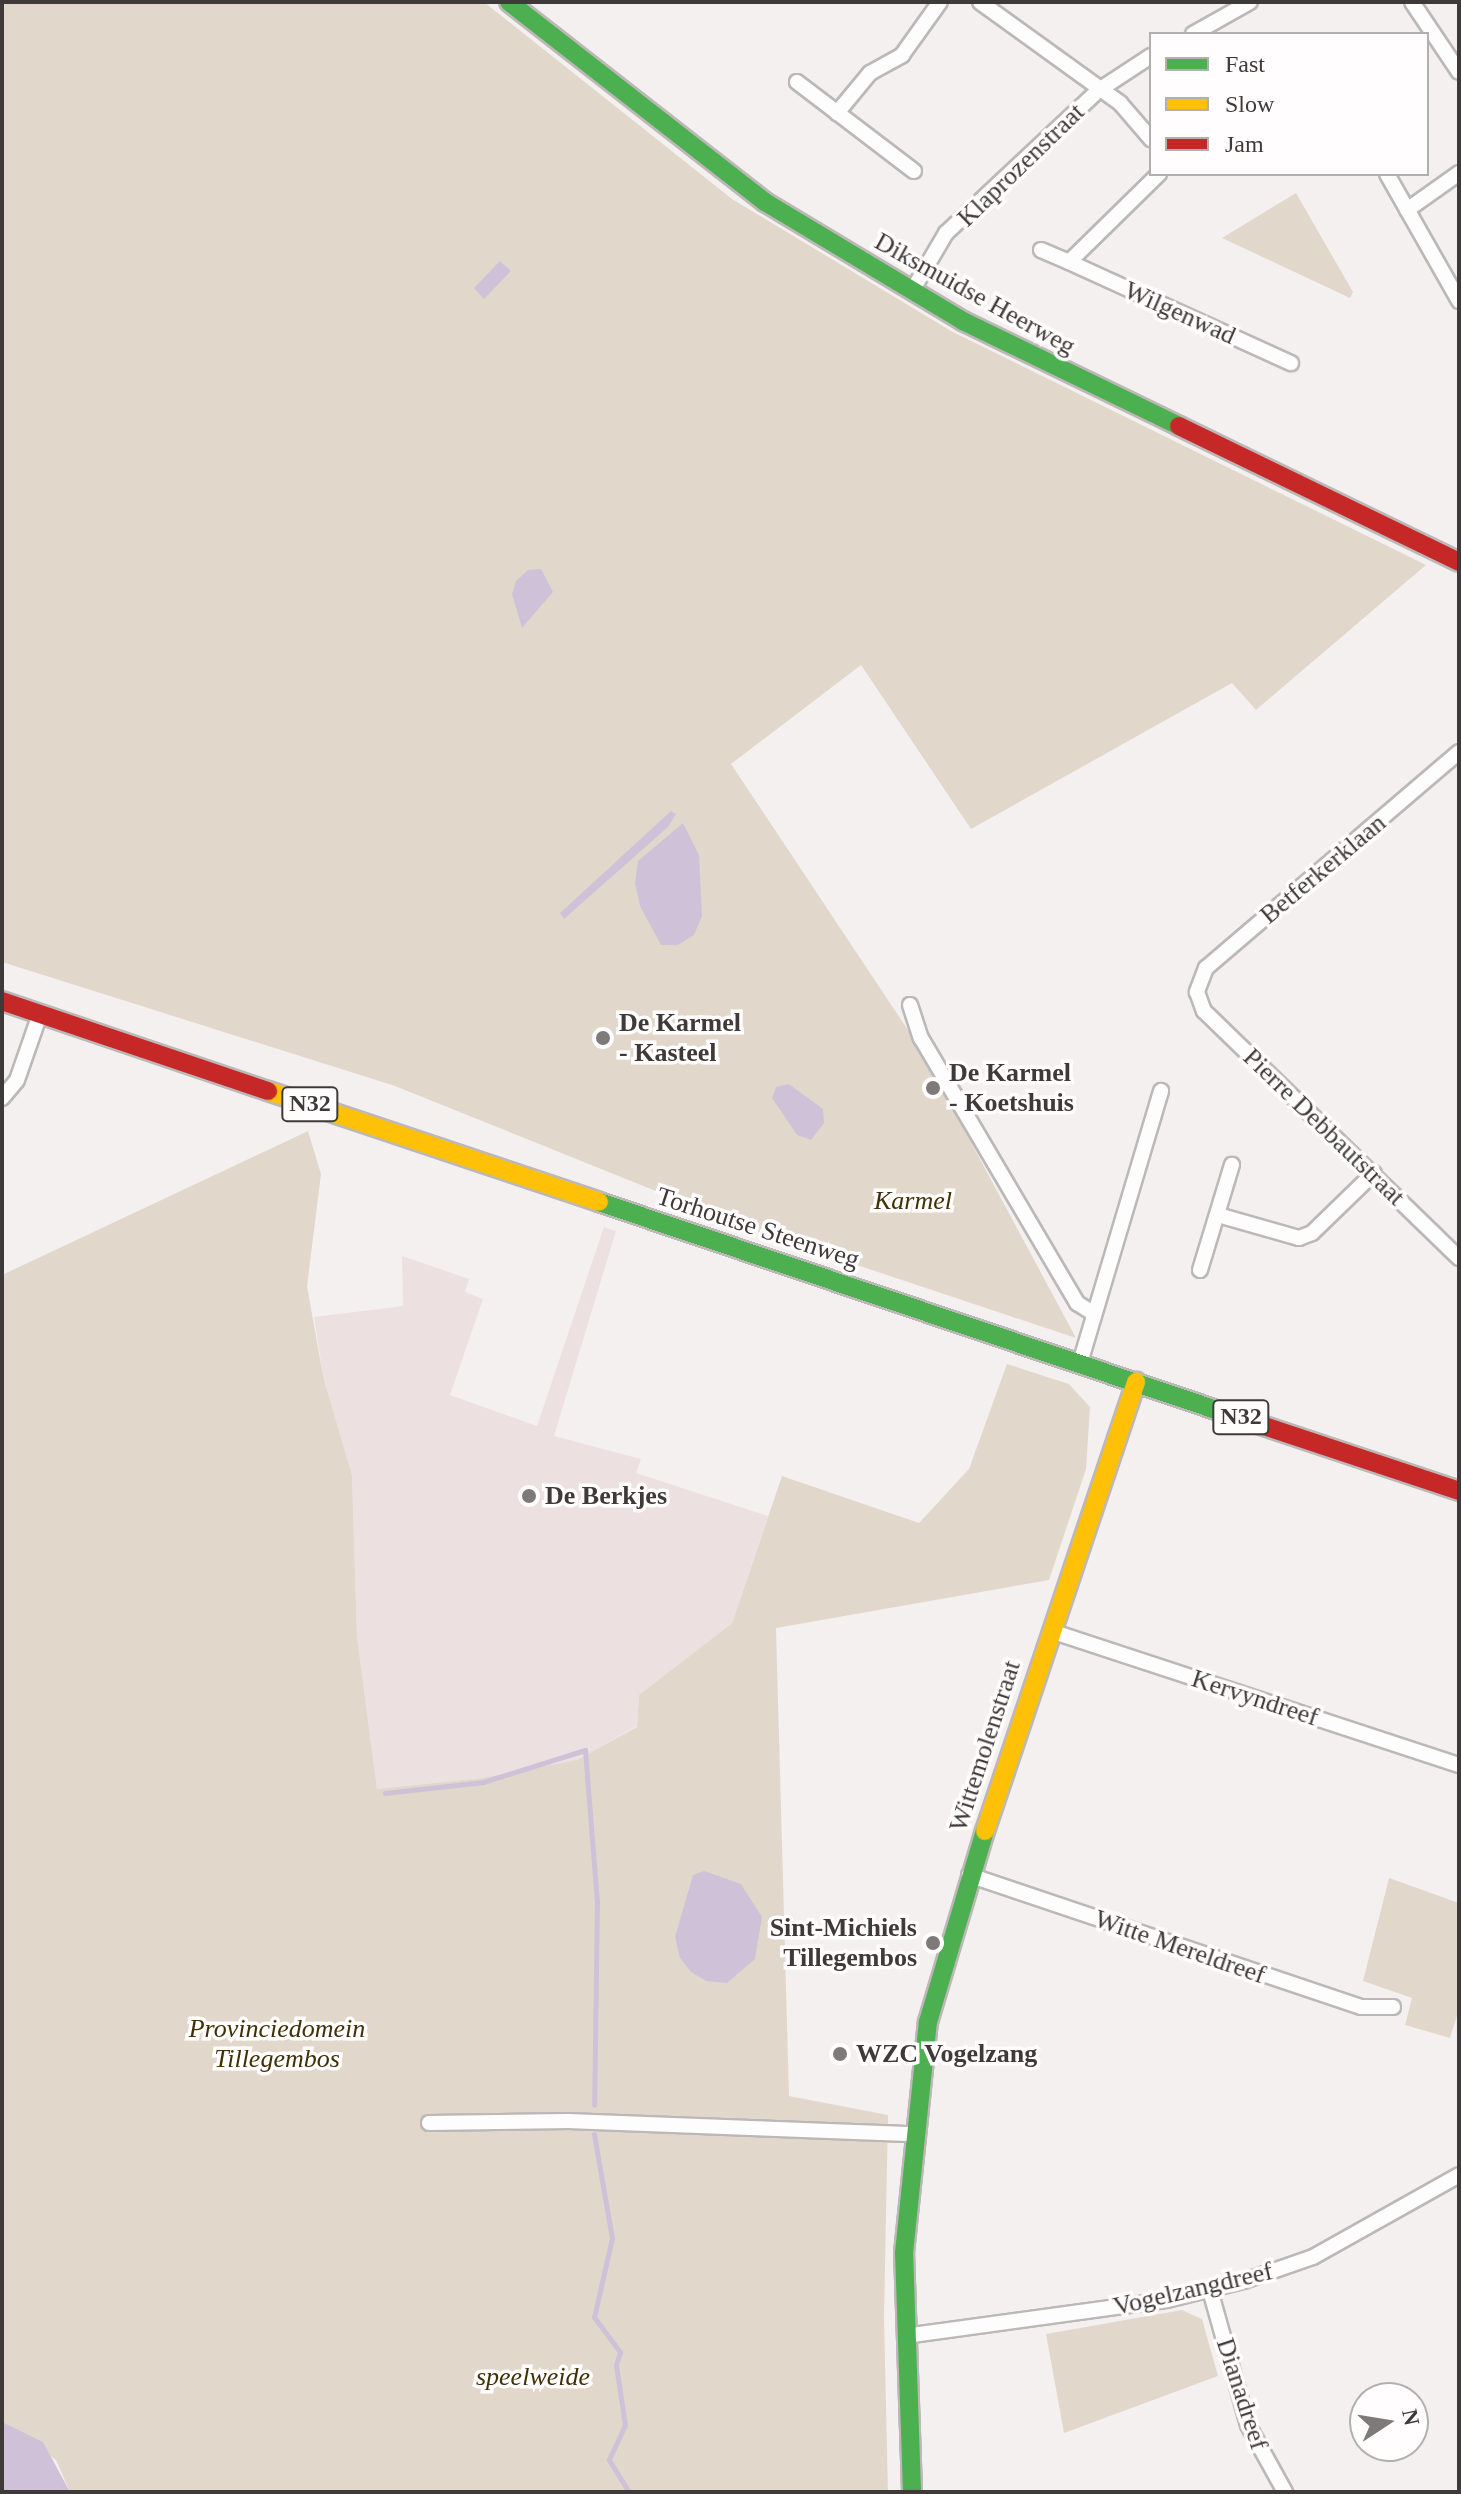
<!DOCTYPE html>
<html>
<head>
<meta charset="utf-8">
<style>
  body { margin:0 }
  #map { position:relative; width:1461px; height:2494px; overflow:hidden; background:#f5f0f0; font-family:Georgia,serif }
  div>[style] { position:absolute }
  .built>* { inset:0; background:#ede0e0 }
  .green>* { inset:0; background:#e1d8cb }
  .water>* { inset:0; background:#cfc2d8 }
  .stream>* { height:5px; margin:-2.5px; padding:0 2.5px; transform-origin:2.5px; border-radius:2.5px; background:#cfc2d8 }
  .roads { filter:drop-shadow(2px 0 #bdb8b8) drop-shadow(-2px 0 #bdb8b8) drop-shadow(0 2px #bdb8b8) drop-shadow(0 -2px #bdb8b8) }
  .street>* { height:14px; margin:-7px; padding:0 7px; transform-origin:7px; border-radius:7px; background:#fefdfd }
  .fast>* { height:18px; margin:-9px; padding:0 9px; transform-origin:9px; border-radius:9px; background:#4caf50 }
  .slow>* { height:18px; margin:-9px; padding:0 9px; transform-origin:9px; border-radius:9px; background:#ffc107 }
  .jam>* { height:18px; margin:-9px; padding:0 9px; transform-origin:9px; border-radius:9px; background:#c62828 }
  .dots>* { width:22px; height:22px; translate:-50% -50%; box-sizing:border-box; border:4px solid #fffdfd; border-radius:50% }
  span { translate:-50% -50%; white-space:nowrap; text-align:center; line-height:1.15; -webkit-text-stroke:7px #fffdfd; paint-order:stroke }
  .shield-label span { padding:2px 6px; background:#fffdfd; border:2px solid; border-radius:6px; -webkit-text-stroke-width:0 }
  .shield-label { font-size:24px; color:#3e3a3a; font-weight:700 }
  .street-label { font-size:26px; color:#3e3a3a }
  .poi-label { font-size:26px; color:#3e3a3a; font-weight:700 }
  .left { translate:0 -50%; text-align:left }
  .right { translate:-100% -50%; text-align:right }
  .park-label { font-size:26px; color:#403006; font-style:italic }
  .frame { position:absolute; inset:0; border:4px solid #3e3a3a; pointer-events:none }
  .legend { position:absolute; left:1149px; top:32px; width:280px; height:144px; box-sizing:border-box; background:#fffdfd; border:2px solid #b2afaf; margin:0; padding:10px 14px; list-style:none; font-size:24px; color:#3e3a3a }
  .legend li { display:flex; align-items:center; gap:16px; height:40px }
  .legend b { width:40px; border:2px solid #b2afaf }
  .north { position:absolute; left:1349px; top:2382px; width:80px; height:80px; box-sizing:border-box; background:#fffdfd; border:2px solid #b2afaf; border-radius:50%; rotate:78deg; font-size:22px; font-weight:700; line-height:32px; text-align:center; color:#3e3a3a }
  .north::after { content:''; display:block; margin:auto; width:28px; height:36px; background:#7e7a7a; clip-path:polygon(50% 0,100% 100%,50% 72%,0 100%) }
</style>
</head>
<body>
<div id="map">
  <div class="built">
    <div style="clip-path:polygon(604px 1227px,616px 1231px,554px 1436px,641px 1459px,636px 1473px,768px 1516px,732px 1623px,639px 1695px,637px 1726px,578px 1760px,482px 1778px,377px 1789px,357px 1636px,352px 1475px,323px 1376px,314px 1317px,403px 1306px,402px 1256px,469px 1279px,465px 1292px,483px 1299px,450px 1395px,537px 1426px)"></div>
  </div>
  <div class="green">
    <div style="clip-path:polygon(2px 2px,484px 2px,732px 199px,951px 331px,1426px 565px,1256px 710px,1232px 683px,971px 829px,861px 665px,731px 764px,922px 1051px,1076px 1338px,755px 1231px,395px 1086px,2px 962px)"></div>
    <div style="clip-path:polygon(1296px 193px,1353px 292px,1350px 298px,1222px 238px)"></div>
    <div style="clip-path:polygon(308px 1131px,321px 1174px,307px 1286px,323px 1376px,352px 1475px,357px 1636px,377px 1789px,482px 1778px,577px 1760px,637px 1727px,639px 1695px,732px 1623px,782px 1476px,919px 1523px,969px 1469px,1007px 1364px,1069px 1384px,1090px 1407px,1086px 1469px,1049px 1580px,776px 1628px,789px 2096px,888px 2115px,884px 2318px,888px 2492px,70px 2492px,56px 2460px,2px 2422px,2px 1275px)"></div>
    <div style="clip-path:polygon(1389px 1878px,1459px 1903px,1459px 2009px,1450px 2038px,1405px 2025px,1412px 1998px,1363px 1981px)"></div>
    <div style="clip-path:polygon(1182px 2310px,1202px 2319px,1218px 2376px,1064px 2433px,1046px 2334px)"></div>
  </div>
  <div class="water">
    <div style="clip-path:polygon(500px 261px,511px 271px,484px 299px,474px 288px)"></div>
    <div style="clip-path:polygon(541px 569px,553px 592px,522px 628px,512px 594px,516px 581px,528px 570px)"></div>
    <div style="clip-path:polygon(671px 811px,676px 814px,668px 827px,564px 919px,560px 913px)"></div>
    <div style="clip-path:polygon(683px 823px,699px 855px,702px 916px,694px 935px,678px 945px,661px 945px,640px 906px,635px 883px,638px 861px)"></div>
    <div style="clip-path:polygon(789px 1084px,823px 1109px,824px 1123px,811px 1140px,797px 1135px,772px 1098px,776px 1087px)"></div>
    <div style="clip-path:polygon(704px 1871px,741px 1884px,762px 1917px,755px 1959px,727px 1983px,706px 1981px,691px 1972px,680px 1958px,675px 1937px,693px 1875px)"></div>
    <div style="clip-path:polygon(2px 2422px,43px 2442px,70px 2492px,2px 2492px)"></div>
  </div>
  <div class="stream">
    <div style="left:385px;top:1793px;width:99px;rotate:-6.4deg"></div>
    <div style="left:483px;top:1782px;width:107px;rotate:-17.4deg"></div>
    <div style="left:585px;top:1750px;width:151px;rotate:85.5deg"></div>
    <div style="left:597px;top:1901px;width:204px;rotate:90.8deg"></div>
    <div style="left:594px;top:2134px;width:106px;rotate:80.2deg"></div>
    <div style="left:612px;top:2238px;width:81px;rotate:102.8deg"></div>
    <div style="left:594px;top:2317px;width:44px;rotate:53.4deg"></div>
    <div style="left:620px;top:2352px;width:14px;rotate:107deg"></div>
    <div style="left:616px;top:2365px;width:61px;rotate:81.5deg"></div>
    <div style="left:625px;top:2425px;width:38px;rotate:115deg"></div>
    <div style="left:609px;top:2460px;width:38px;rotate:58deg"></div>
  </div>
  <div class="roads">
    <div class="street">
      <div style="left:980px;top:2px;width:173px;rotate:35.8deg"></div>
      <div style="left:1120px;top:103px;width:48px;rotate:49.3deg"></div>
      <div style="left:1412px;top:2px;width:84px;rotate:56.1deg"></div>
      <div style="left:1193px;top:34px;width:65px;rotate:-29.3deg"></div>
      <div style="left:797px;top:82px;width:147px;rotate:37.3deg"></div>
      <div style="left:837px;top:113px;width:52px;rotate:-50.5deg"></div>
      <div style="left:870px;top:73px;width:37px;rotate:-29deg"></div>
      <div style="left:902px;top:55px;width:65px;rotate:-54.4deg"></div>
      <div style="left:1387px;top:174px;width:146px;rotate:60.4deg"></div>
      <div style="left:1407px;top:210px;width:64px;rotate:-35.4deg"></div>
      <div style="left:1041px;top:250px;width:30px;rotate:23deg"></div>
      <div style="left:1069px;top:262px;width:126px;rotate:-44.4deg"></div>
      <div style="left:1069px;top:262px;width:244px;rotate:24.5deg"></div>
      <div style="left:912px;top:291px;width:67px;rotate:-59.6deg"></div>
      <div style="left:946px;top:233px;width:209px;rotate:-43.1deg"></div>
      <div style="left:1099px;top:90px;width:62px;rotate:-33.2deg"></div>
      <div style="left:1459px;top:752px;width:333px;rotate:139.5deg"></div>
      <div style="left:1206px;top:968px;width:26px;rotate:111deg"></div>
      <div style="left:1197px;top:992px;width:20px;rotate:70deg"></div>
      <div style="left:1204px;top:1011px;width:355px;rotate:44.1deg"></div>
      <div style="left:910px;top:1005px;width:35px;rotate:72deg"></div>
      <div style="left:921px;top:1038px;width:308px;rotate:59.5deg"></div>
      <div style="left:1077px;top:1303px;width:19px;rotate:32deg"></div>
      <div style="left:2px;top:1098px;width:23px;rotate:-50deg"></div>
      <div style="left:17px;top:1080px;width:70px;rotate:-70.8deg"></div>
      <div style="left:1218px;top:1215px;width:84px;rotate:15.9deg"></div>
      <div style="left:1299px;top:1238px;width:14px;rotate:-21deg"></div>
      <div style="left:1312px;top:1233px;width:86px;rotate:-44.1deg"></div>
      <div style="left:1200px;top:1270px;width:110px;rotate:-73.1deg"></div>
      <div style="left:1080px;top:1363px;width:284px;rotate:-73.4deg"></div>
      <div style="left:1051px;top:1631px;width:429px;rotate:18.2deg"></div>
      <div style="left:969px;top:1875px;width:414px;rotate:18.6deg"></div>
      <div style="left:1361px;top:2007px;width:32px"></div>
      <div style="left:429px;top:2123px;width:139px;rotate:-0.8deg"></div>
      <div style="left:568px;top:2121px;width:346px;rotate:2.2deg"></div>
      <div style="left:1210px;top:2290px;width:140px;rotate:74.3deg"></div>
      <div style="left:1248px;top:2425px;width:77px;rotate:61.1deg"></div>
      <div style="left:905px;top:2336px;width:264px;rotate:-7.8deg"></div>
      <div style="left:1167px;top:2300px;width:79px;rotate:-13.9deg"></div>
      <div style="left:1244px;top:2281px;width:73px;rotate:-19.2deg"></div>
      <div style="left:1313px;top:2257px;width:167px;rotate:-29.3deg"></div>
    </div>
    <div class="fast">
      <div style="left:509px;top:2px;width:325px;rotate:38deg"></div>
      <div style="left:765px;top:202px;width:231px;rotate:31deg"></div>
      <div style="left:963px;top:321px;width:240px;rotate:25.9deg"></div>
      <div style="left:599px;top:1202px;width:689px;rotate:18.62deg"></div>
      <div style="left:912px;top:2492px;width:239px;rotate:-91.9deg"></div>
      <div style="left:904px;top:2253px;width:232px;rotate:-84.1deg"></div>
      <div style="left:928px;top:2022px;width:199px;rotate:-73.4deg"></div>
    </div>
    <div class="slow">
      <div style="left:268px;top:1091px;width:349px;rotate:18.5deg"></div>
      <div style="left:985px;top:1831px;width:474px;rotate:-71.4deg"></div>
    </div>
    <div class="jam">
      <div style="left:1179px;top:426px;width:311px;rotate:25.9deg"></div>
      <div style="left:2px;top:1001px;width:281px;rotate:18.7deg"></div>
      <div style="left:1252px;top:1422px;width:218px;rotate:18.4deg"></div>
    </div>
  </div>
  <div class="dots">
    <div style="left:603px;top:1038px;background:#7e7a7a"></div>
    <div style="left:933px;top:1088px;background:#7e7a7a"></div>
    <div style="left:529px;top:1496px;background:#7e7a7a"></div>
    <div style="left:933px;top:1943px;background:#7e7a7a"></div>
    <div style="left:840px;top:2054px;background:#7e7a7a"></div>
  </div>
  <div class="shield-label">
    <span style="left:310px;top:1104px">N32</span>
    <span style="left:1241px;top:1417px">N32</span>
  </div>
  <div class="street-label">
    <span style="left:1021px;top:165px;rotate:-44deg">Klaprozenstraat</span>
    <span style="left:975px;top:294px;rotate:29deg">Diksmuidse Heerweg</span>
    <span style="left:1180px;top:313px;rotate:24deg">Wilgenwad</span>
    <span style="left:1323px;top:869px;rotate:-40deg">Betferkerklaan</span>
    <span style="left:1324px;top:1127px;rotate:44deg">Pierre Debbautstraat</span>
    <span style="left:758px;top:1228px;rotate:18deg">Torhoutse Steenweg</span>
    <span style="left:1255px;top:1698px;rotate:18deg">Kervyndreef</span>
    <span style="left:985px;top:1746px;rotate:-72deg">Wittemolenstraat</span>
    <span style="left:1180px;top:1947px;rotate:19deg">Witte Mereldreef</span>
    <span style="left:1193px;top:2289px;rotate:-13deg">Vogelzangdreef</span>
    <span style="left:1242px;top:2394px;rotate:72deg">Dianadreef</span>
  </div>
  <div class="poi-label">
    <span class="left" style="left:619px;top:1038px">De Karmel<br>- Kasteel</span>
    <span class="left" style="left:949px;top:1088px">De Karmel<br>- Koetshuis</span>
    <span class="left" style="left:545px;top:1496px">De Berkjes</span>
    <span class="right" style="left:917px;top:1943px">Sint-Michiels<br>Tillegembos</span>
    <span class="left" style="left:856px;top:2054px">WZC Vogelzang</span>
  </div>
  <div class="park-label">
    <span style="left:913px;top:1201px">Karmel</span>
    <span style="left:277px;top:2044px">Provinciedomein<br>Tillegembos</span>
    <span style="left:533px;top:2377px">speelweide</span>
  </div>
  <div class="frame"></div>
  <ul class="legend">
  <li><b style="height:10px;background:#4caf50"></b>Fast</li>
  <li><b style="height:10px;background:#ffc107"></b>Slow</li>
  <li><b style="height:10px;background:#c62828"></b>Jam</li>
  </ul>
  <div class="north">N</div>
</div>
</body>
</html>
